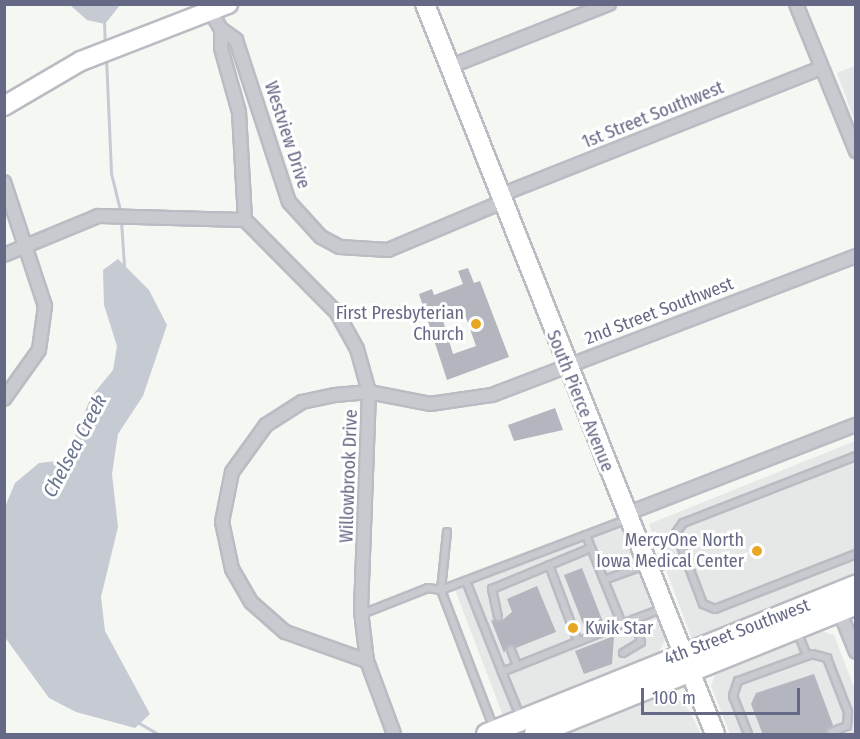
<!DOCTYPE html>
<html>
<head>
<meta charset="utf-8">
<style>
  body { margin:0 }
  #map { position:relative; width:860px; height:739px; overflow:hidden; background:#f5f7f3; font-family:"Fira Sans Condensed",sans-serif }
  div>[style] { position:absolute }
  .built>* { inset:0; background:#e6e7e7 }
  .water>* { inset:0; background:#c6cad3 }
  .stream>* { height:3px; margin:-1.5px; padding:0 1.5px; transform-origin:1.5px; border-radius:1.5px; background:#c6cad3 }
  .building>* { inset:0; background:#b3b5bf }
  .roads { filter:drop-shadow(2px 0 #bbbcc3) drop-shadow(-2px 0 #bbbcc3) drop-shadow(0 2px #bbbcc3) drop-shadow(0 -2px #bbbcc3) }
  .lane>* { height:6px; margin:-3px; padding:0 3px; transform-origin:3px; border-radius:3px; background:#c9cacf }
  .street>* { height:12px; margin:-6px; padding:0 6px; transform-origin:6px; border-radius:6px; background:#c9cacf }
  .secondary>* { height:18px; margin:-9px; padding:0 9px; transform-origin:9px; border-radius:9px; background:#fff }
  .primary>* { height:20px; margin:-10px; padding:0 10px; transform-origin:10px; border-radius:10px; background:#fff }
  .dots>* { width:16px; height:16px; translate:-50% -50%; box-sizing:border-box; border:3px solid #fff; border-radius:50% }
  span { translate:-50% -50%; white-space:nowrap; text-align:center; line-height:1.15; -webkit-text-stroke:6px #fff; paint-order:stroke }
  .street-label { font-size:18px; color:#656985 }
  .poi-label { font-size:18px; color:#656985 }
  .right { translate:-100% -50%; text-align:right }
  .left { translate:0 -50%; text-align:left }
  .water-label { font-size:20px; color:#6a7690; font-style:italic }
  .frame { position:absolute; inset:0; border:6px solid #656985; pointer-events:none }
  .scale { position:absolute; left:641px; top:688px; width:159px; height:27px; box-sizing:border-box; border:3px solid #656985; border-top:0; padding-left:8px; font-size:18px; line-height:21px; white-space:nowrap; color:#656985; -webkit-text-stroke:4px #fff; paint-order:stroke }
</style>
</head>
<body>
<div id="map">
  <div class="built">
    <div style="clip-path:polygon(855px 66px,855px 122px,837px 73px)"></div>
    <div style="clip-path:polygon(855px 441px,855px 578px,693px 642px,649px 524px)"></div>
    <div style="clip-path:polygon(637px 517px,666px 638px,657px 656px,505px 721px,454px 587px)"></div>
    <div style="clip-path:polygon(822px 631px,834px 635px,855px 690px,855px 734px,730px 734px,711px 686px,717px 669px)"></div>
    <div style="clip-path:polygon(666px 688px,689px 710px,701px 734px,554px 734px)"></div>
  </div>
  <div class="water">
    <div style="clip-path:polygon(70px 5px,120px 5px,105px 24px,87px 20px)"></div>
    <div style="clip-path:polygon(118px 259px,149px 290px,167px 325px,143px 396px,118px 434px,112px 474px,118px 527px,101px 597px,105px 631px,150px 714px,135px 728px,76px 712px,49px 698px,4px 636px,5px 507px,15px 483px,39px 463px,65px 460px,91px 397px,113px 370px,117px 346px,104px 305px,103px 270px)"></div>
  </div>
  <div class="stream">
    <div style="left:104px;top:21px;width:24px;rotate:88deg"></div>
    <div style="left:106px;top:57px;width:116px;rotate:87.5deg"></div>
    <div style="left:111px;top:173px;width:42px;rotate:76.3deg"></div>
    <div style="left:121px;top:221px;width:44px;rotate:86.1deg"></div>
    <div style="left:139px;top:723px;width:22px;rotate:30deg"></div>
  </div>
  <div class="building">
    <div style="clip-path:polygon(evenodd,468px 268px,474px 283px,480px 281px,509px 357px,447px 380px,419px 294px,432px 289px,434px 295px,463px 284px,458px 271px,468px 268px,462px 306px,476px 346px,453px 354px,441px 314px,462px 306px)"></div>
    <div style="clip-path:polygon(555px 408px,563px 430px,514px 441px,508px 425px)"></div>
    <div style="clip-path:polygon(582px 568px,603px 622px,585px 629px,564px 575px)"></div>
    <div style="clip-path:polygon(537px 586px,556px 632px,516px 648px,509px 645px,504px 653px,491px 620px,500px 622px,512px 612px,507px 599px)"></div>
    <div style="clip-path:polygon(614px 636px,612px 664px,584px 674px,575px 651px)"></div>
    <div style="clip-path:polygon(814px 674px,833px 725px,826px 735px,763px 735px,751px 704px,756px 693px)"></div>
  </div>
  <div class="roads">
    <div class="lane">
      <div style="left:856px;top:456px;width:186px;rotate:158.8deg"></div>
      <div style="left:683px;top:523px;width:12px;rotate:125deg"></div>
      <div style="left:676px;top:533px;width:76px;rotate:69.2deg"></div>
      <div style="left:703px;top:604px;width:13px;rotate:23deg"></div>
      <div style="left:715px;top:609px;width:151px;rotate:-21.3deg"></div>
      <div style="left:628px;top:519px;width:45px;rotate:159.1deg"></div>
      <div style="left:586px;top:535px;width:48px;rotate:68.2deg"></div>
      <div style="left:604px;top:580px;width:44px;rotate:-20.1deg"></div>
      <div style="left:447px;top:532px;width:58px;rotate:95.9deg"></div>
      <div style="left:441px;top:590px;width:155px;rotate:-20.8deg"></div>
      <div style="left:549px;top:565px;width:82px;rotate:69.4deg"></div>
      <div style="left:652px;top:569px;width:35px;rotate:-20deg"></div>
      <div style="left:604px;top:580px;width:48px;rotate:67.8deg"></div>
      <div style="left:622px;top:624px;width:45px;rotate:-20.9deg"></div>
      <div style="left:466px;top:581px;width:98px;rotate:68.4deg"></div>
      <div style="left:362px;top:614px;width:71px;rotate:-21.5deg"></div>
      <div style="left:428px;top:588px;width:13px;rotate:9deg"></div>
      <div style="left:441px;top:590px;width:149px;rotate:69.1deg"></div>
      <div style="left:498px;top:617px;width:29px;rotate:-102deg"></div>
      <div style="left:492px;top:589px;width:107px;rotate:-22.5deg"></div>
      <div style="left:797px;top:631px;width:27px;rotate:68deg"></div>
      <div style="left:511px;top:650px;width:17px;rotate:69deg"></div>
      <div style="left:623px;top:653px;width:21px;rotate:-31deg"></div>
      <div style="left:641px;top:642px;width:24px;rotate:-105deg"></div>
      <div style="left:520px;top:716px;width:48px;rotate:-112.2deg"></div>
      <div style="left:502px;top:672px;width:129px;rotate:-21.8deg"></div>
      <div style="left:748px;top:734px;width:41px;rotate:-111.5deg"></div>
      <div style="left:733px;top:696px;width:16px;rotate:-72deg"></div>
      <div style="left:738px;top:681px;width:79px;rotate:-20deg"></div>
      <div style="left:812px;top:654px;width:16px;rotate:15deg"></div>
      <div style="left:827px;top:658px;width:58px;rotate:68.7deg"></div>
      <div style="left:848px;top:712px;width:14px;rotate:94deg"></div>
      <div style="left:847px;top:726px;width:17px;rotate:159deg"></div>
    </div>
    <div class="street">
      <div style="left:796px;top:4px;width:159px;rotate:67.8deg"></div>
      <div style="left:207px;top:5px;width:28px;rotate:60deg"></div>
      <div style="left:221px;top:29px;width:19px;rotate:90deg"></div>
      <div style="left:221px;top:48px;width:66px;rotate:74.3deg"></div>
      <div style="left:239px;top:112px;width:108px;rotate:86.8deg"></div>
      <div style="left:221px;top:29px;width:19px;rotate:36deg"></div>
      <div style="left:236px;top:40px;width:170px;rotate:71.9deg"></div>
      <div style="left:289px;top:202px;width:47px;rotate:47.6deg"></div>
      <div style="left:321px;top:237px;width:21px;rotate:28deg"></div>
      <div style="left:340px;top:247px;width:48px;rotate:3.6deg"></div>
      <div style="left:388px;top:250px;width:121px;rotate:-22.8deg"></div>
      <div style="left:449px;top:67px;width:172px;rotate:-21.5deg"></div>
      <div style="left:4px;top:182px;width:131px;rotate:71.7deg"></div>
      <div style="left:45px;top:306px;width:44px;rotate:97.8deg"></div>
      <div style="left:39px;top:350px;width:60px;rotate:125.5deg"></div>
      <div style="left:498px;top:196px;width:348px;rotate:-21.6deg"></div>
      <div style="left:4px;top:255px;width:102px;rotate:-22.5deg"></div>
      <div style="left:98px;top:216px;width:147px;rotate:1.6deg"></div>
      <div style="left:245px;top:220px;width:131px;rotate:45.3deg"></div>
      <div style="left:337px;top:313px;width:41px;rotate:60.9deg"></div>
      <div style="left:357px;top:349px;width:45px;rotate:74.4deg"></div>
      <div style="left:369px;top:392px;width:219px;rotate:92.1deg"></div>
      <div style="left:361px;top:611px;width:50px;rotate:83.2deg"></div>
      <div style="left:367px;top:661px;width:78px;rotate:69.7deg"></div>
      <div style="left:626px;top:514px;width:247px;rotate:-21.2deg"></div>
      <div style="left:839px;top:610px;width:45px;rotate:68deg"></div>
      <div style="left:367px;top:661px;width:87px;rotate:-160.5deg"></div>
      <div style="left:285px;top:632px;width:45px;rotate:-138.6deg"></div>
      <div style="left:251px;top:602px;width:38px;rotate:-120deg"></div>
      <div style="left:232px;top:569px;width:48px;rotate:-102deg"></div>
      <div style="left:222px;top:522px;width:51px;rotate:-78.7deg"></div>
      <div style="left:232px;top:472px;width:58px;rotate:-54.1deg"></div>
      <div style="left:266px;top:425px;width:43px;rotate:-32.6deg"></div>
      <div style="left:302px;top:402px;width:34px;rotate:-12deg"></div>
      <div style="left:335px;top:395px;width:34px;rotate:-5deg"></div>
      <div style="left:369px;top:392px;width:62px;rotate:11.1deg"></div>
      <div style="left:430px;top:404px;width:63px;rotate:-8.3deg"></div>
      <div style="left:492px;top:395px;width:390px;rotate:-20.9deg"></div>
    </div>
    <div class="secondary">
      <div style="left:425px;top:4px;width:785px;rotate:68.33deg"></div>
      <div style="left:4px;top:106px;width:89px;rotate:-30.3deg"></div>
      <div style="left:81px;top:61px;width:158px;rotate:-21.2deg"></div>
    </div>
    <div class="primary">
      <div style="left:487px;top:734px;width:398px;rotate:-21.9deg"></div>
      <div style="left:535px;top:734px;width:346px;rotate:-22deg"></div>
    </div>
  </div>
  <div class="dots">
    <div style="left:476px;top:324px;background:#e8a723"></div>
    <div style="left:757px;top:551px;background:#e8a723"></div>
    <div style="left:573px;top:628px;background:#e8a723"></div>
  </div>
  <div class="street-label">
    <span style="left:653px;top:115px;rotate:-22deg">1st Street Southwest</span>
    <span style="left:287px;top:135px;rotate:72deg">Westview Drive</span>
    <span style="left:659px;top:311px;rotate:-21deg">2nd Street Southwest</span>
    <span style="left:580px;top:401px;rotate:68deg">South Pierce Avenue</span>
    <span style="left:349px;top:476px;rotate:-88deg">Willowbrook Drive</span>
    <span style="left:737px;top:632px;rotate:-21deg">4th Street Southwest</span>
  </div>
  <div class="poi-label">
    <span class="right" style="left:464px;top:324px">First Presbyterian<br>Church</span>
    <span class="right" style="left:744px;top:551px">MercyOne North<br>Iowa Medical Center</span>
    <span class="left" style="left:585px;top:628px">Kwik Star</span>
  </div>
  <div class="water-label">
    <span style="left:75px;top:446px;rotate:-62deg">Chelsea Creek</span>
  </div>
  <div class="frame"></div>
  <div class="scale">100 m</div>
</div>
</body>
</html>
